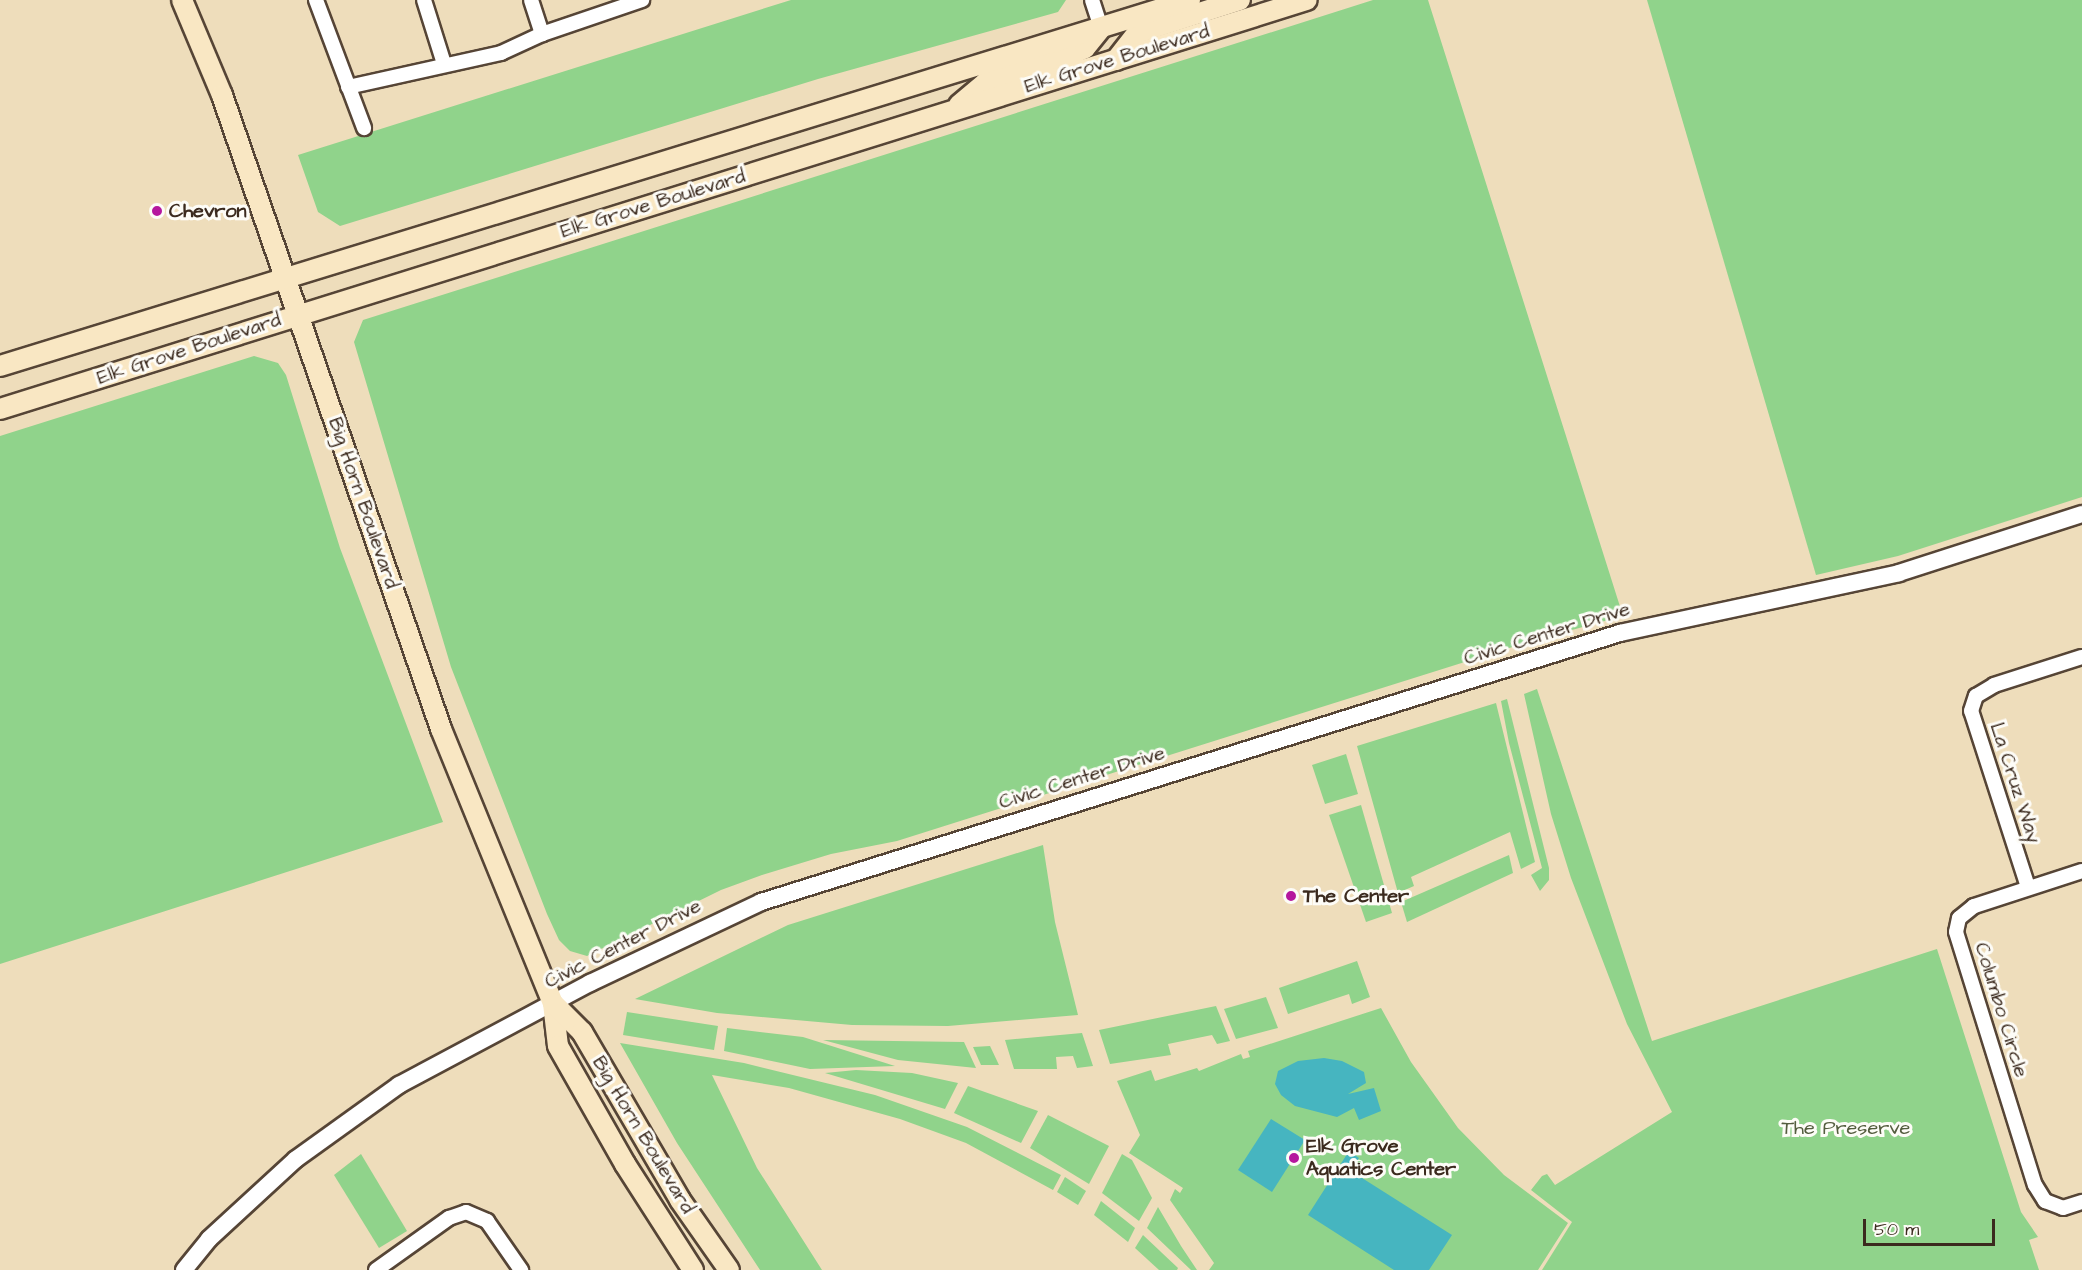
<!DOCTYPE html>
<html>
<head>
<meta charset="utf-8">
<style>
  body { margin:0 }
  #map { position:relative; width:2082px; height:1270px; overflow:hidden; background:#edb; font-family:"Architects Daughter",sans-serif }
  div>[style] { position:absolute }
  .green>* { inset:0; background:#90d38b }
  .water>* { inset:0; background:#46b5c0 }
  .roads { filter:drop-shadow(2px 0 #564536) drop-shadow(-2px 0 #564536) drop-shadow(0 2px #564536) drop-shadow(0 -2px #564536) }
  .minor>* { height:14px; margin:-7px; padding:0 7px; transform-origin:7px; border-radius:7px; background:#fff }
  .tertiary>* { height:16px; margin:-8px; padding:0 8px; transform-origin:8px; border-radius:8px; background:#fff }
  .secondary>* { height:20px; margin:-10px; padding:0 10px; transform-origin:10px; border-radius:10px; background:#f9e7c3 }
  .dots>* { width:16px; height:16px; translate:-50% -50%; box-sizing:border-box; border:3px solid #fdfcf7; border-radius:50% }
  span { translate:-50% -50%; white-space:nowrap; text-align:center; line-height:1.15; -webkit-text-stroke:6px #fdfcf7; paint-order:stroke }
  .street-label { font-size:20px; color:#3b2a1e }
  .poi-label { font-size:20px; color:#3b2a1e; font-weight:700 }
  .left { translate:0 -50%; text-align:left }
  .park-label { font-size:20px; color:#545d3f }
  .scale { position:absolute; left:1863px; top:1219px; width:132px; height:27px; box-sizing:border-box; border:3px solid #3b2a1e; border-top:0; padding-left:8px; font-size:18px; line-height:21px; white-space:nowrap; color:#3b2a1e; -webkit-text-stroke:4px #fdfcf7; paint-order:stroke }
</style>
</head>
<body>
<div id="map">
  <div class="green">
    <div style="clip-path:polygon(791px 0,1066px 0,1058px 12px,818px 79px,340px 226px,318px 212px,298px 155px)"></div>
    <div style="clip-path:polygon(1373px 0,1428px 0,1623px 616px,1528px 642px,897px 841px,831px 854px,762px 875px,721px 890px,587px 956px,570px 951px,559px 940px,547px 914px,451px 667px,354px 342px,363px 320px)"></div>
    <div style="clip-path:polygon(1647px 0,2082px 0,2082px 497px,1898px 556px,1816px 575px)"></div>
    <div style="clip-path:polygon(254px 356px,278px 363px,286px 375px,340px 548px,443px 822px,0 964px,0 436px)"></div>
    <div style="clip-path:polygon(1537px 689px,1652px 1041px,1937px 949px,2021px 1212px,2038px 1237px,2029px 1240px,2039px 1270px,1542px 1270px,1572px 1222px,1531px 1190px,1542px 1176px,1547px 1174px,1555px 1185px,1672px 1112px,1627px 1024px,1571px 878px,1551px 814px,1524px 694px)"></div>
    <div style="clip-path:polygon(1507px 699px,1549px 868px,1549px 880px,1540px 891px,1531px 875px,1542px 868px,1509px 743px,1501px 701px)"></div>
    <div style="clip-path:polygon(1496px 703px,1535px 862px,1521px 869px,1510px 832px,1411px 877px,1414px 886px,1398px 893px,1357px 746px)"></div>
    <div style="clip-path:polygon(1346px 754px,1358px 794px,1325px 804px,1312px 765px)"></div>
    <div style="clip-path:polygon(1361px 805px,1392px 913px,1366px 922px,1329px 815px)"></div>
    <div style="clip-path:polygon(1043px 845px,1055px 922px,1078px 1015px,948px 1026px,852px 1025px,717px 1013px,635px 999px,788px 925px)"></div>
    <div style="clip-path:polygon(1509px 855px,1513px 873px,1407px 922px,1401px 902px)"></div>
    <div style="clip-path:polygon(1357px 961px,1370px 997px,1352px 1004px,1349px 994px,1288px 1014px,1279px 988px)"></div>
    <div style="clip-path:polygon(1266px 997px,1278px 1028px,1236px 1039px,1224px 1009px)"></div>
    <div style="clip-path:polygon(1216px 1006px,1230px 1041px,1217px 1044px,1212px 1035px,1168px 1044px,1171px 1055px,1110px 1064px,1099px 1030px)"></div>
    <div style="clip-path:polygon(1381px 1008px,1411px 1062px,1458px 1128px,1504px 1175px,1568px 1223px,1538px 1270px,1209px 1270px,1214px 1263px,1170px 1200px,1175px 1189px,1180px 1193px,1183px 1188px,1129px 1153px,1140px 1135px,1117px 1081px,1151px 1070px,1155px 1081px,1197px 1068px,1199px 1071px,1241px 1054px,1243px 1059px,1250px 1057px,1248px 1051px)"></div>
    <div style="clip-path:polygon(627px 1012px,718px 1026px,714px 1050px,623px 1035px)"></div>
    <div style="clip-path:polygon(727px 1028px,803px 1037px,895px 1066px,810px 1069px,724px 1051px)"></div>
    <div style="clip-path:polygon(1082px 1033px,1093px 1066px,1077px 1068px,1073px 1056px,1056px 1057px,1057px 1069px,1014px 1069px,1005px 1040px)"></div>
    <div style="clip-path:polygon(823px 1040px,964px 1042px,976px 1068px,898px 1060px)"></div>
    <div style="clip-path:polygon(620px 1043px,744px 1063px,875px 1095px,967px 1127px,1061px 1175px,1053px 1190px,966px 1143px,900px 1119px,789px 1088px,712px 1075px,757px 1168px,822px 1270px,760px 1270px,677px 1143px)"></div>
    <div style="clip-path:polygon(990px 1046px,999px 1065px,981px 1065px,973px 1047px)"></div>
    <div style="clip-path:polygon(856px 1070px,912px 1073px,958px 1083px,945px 1109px,825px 1073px)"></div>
    <div style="clip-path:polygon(968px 1086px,1038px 1111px,1021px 1143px,954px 1113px)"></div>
    <div style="clip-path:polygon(1048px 1115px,1109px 1146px,1089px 1184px,1030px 1148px)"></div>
    <div style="clip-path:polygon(361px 1154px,407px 1231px,379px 1248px,334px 1175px)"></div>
    <div style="clip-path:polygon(1122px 1154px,1132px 1160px,1152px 1198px,1139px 1221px,1102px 1193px)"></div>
    <div style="clip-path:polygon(1065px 1177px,1086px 1191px,1078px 1205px,1057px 1192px)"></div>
    <div style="clip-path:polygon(1101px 1201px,1135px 1228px,1128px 1242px,1094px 1215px)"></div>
    <div style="clip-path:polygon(1158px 1207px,1181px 1246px,1197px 1270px,1191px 1270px,1147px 1228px)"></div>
    <div style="clip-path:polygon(1143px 1235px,1178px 1268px,1177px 1270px,1159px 1270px,1135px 1248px)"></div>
  </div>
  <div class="water">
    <div style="clip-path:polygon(1324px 1058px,1342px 1061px,1364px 1072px,1366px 1083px,1348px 1094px,1374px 1088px,1381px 1111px,1359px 1120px,1354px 1108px,1337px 1117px,1295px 1106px,1281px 1095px,1275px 1084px,1278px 1071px,1298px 1061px)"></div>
    <div style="clip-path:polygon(1271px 1119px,1305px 1140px,1272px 1192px,1238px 1170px)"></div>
    <div style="clip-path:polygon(1349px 1151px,1359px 1158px,1351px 1171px,1452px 1235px,1429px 1270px,1394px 1270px,1308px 1215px)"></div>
  </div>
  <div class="roads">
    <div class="minor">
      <div style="left:316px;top:0;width:137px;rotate:69.4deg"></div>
      <div style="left:424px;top:0;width:67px;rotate:72.6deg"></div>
      <div style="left:531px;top:0;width:36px;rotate:72deg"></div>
      <div style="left:1092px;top:0;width:29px;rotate:72deg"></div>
      <div style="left:348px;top:87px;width:157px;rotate:-12.5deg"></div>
      <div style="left:501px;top:53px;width:45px;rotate:-24.9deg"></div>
      <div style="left:542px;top:34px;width:106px;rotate:-18.8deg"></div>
      <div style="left:2082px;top:871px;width:114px;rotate:162deg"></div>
      <div style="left:1974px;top:906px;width:19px;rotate:141deg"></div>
      <div style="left:1959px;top:918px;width:14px;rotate:102deg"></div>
      <div style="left:1956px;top:932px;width:265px;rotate:72.7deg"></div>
      <div style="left:2035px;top:1185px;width:19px;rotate:58deg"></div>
      <div style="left:2045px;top:1201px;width:19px;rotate:21deg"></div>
      <div style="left:2063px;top:1208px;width:20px;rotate:-18deg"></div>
      <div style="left:2028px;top:887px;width:185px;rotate:-107.9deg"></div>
      <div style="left:1971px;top:711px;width:16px;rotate:-72deg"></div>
      <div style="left:1976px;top:696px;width:21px;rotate:-31deg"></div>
      <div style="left:1994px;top:685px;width:92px;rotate:-17.7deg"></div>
      <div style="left:376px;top:1270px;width:90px;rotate:-35.5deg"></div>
      <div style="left:449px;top:1218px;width:18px;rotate:-19deg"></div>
      <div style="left:466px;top:1212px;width:23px;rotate:23deg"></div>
      <div style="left:487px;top:1221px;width:60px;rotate:55.2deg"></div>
    </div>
    <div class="tertiary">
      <div style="left:184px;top:1270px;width:40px;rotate:-51deg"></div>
      <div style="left:209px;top:1239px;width:118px;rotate:-42.6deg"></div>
      <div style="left:296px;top:1159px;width:127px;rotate:-35.7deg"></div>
      <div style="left:399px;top:1085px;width:217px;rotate:-28.1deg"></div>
      <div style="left:590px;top:983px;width:189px;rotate:-25.3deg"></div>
      <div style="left:761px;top:902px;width:900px;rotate:-17.39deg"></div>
      <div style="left:1620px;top:633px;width:285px;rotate:-12.1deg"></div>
      <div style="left:1899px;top:573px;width:192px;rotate:-17.9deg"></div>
    </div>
    <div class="secondary">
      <div style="left:182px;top:0;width:103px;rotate:67.2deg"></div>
      <div style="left:222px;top:95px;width:671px;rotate:70.94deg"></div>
      <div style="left:441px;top:729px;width:296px;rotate:67.8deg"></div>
      <div style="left:553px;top:1003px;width:43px;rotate:83.4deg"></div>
      <div style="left:558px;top:1046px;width:136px;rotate:60.4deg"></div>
      <div style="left:625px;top:1164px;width:126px;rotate:57.3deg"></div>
      <div style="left:1116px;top:60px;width:34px;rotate:-52deg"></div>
      <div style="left:1137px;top:33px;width:108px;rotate:-17.8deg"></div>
      <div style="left:959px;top:105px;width:35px;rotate:-40deg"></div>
      <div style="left:986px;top:82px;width:82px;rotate:-17.1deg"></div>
      <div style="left:1064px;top:58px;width:23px;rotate:-25deg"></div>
      <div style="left:1085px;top:48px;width:26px;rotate:-51deg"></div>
      <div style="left:0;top:366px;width:1245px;rotate:-17.1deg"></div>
      <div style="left:0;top:409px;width:1369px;rotate:-17.38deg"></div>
      <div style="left:553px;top:1003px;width:41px;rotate:45deg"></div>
      <div style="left:582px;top:1032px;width:194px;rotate:59.7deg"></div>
      <div style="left:680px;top:1200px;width:85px;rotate:55deg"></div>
    </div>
  </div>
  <div class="dots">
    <div style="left:157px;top:211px;background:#b5179e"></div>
    <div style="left:1291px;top:896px;background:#b5179e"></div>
    <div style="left:1294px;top:1158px;background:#b5179e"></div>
  </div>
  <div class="street-label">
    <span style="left:1117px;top:59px;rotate:-17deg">Elk Grove Boulevard</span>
    <span style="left:653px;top:204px;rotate:-17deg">Elk Grove Boulevard</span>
    <span style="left:189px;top:349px;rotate:-18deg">Elk Grove Boulevard</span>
    <span style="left:363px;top:503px;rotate:71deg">Big Horn Boulevard</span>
    <span style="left:1547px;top:634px;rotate:-17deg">Civic Center Drive</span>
    <span style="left:1082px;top:778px;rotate:-17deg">Civic Center Drive</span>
    <span style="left:2015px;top:783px;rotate:72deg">La Cruz Way</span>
    <span style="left:623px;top:944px;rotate:-27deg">Civic Center Drive</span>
    <span style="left:2001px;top:1010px;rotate:73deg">Columbo Circle</span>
    <span style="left:643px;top:1135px;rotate:59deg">Big Horn Boulevard</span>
  </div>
  <div class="poi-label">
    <span class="left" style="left:169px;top:211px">Chevron</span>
    <span class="left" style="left:1303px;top:896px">The Center</span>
    <span class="left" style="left:1306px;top:1158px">Elk Grove<br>Aquatics Center</span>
  </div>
  <div class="park-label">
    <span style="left:1846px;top:1128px">The Preserve</span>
  </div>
  <div class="scale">50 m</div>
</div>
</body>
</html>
